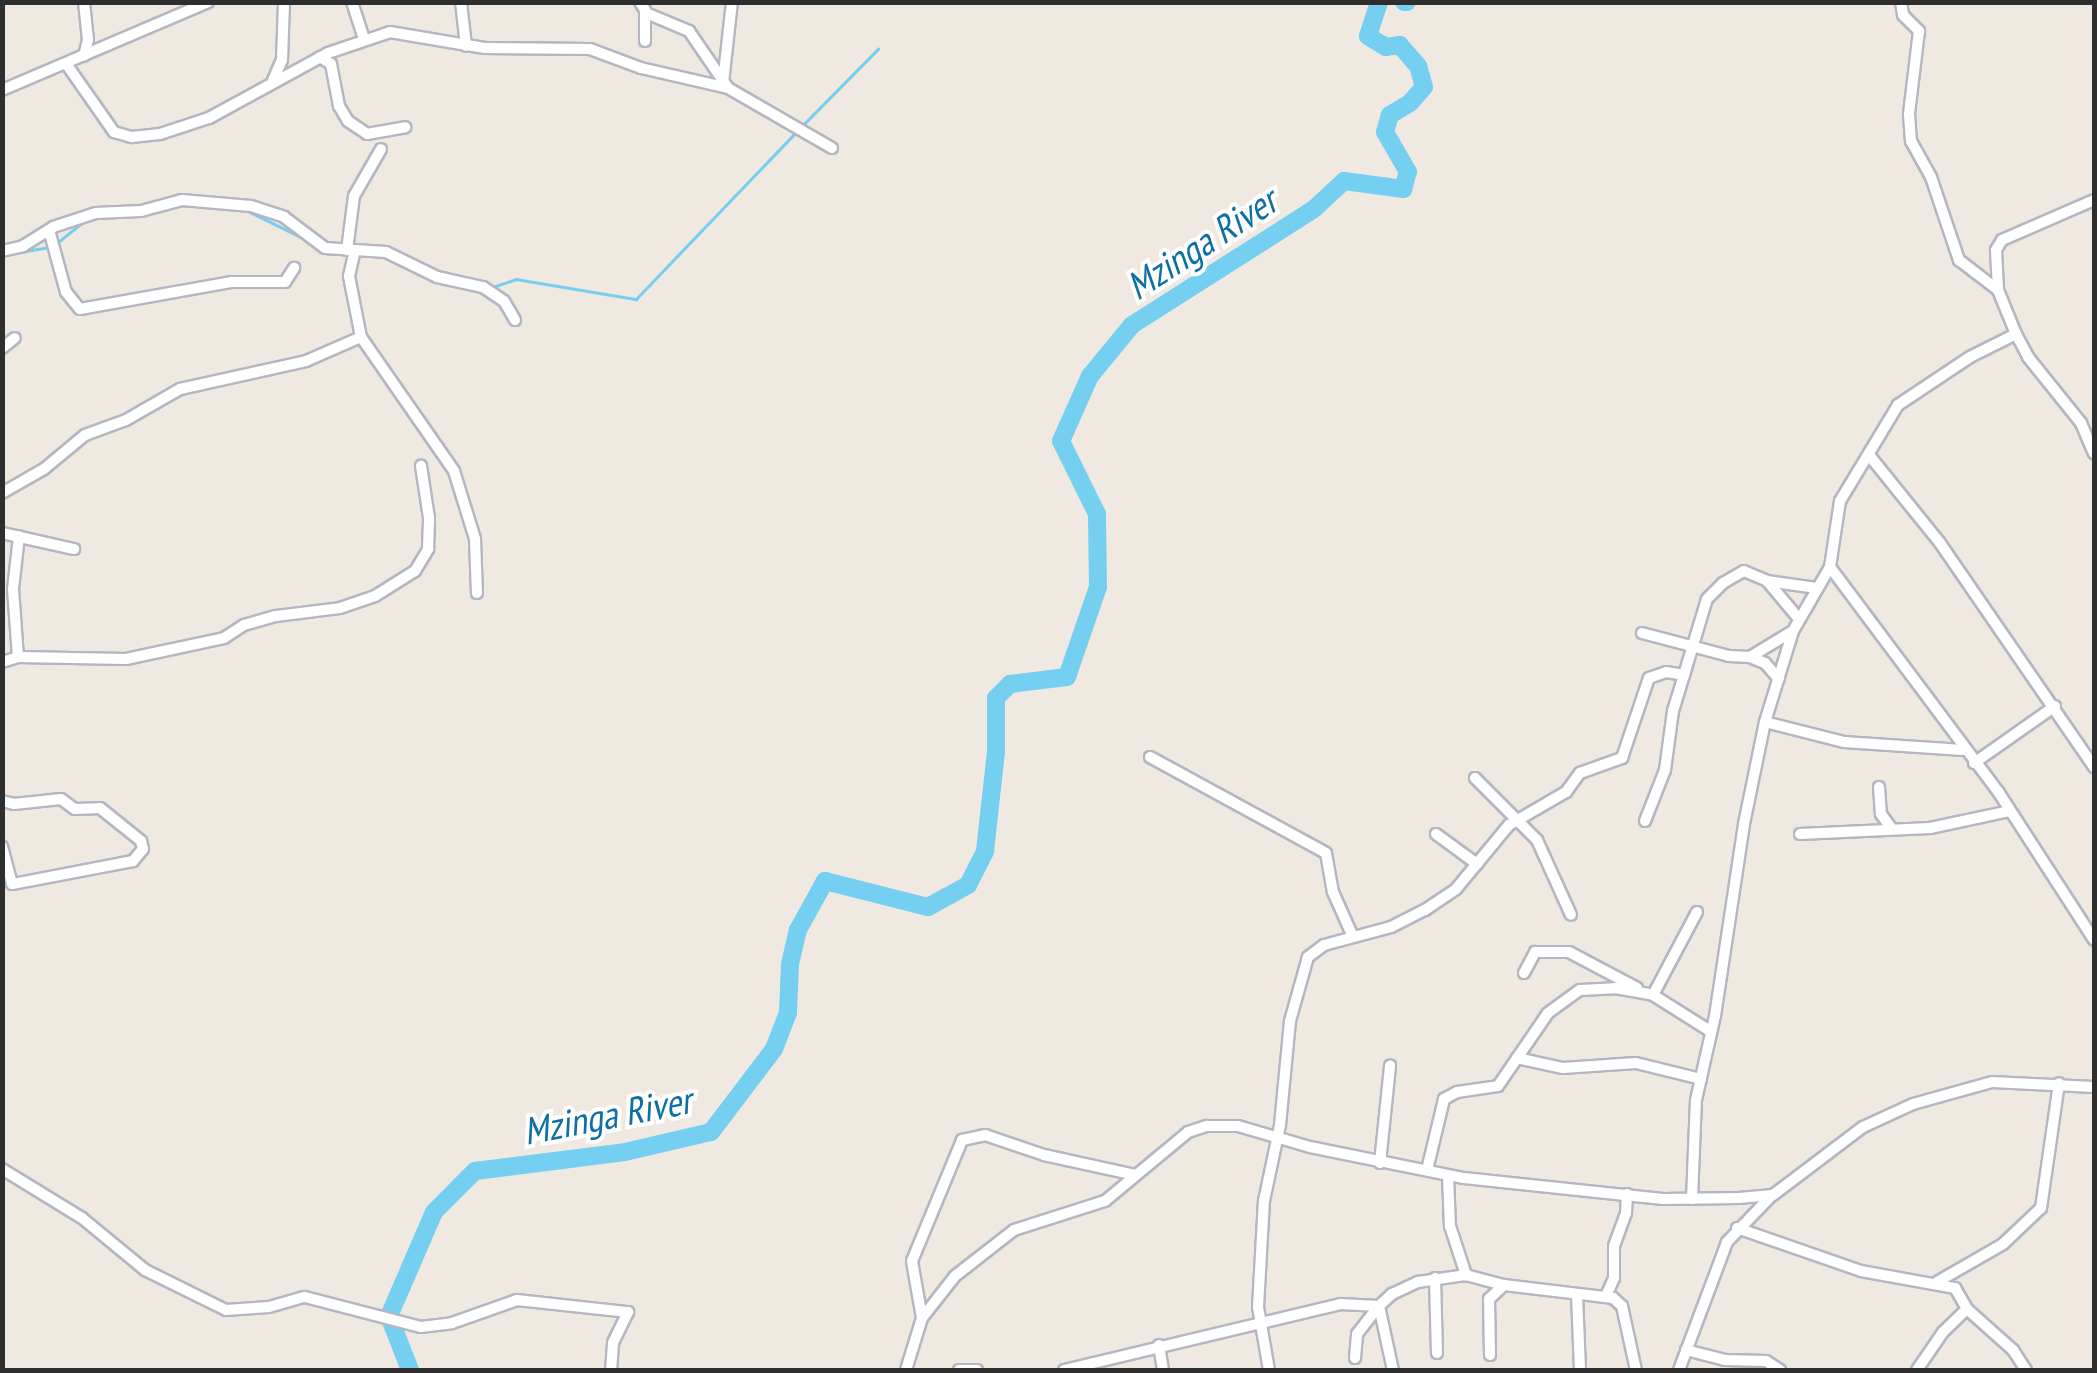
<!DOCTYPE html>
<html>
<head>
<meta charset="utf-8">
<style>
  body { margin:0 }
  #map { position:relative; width:2097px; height:1373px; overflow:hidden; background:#efe9e1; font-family:"PT Sans Narrow",sans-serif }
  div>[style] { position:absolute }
  .stream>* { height:2.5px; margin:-1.25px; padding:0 1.25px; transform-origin:1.25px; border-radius:1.25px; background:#75cff0 }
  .river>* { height:18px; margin:-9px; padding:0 9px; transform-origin:9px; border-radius:9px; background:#75cff0 }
  .roads { filter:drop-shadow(2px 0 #b4b7c1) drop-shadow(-2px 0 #b4b7c1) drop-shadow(0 2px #b4b7c1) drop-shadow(0 -2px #b4b7c1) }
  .street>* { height:10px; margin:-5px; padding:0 5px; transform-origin:5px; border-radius:5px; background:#fff }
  span { translate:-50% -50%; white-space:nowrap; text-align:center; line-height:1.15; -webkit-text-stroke:8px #fff; paint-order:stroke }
  .water-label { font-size:38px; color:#0d6fa3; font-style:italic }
  .frame { position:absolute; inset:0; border:5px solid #2e2e2e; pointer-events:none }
</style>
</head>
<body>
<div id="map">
  <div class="stream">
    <div style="left:803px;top:125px;width:107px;rotate:-45.4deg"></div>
    <div style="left:248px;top:211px;width:61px;rotate:26.1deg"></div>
    <div style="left:57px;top:243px;width:32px;rotate:-39deg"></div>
    <div style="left:19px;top:252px;width:31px;rotate:-9deg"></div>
    <div style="left:490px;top:288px;width:28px;rotate:-19deg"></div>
    <div style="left:516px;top:279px;width:122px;rotate:9.5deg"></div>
    <div style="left:636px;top:299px;width:233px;rotate:-46.2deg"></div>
  </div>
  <div class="river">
    <div style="left:1404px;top:2px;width:3px"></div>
    <div style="left:410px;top:1370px;width:58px;rotate:-111.3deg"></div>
    <div style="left:389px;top:1316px;width:113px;rotate:-66.6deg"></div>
    <div style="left:434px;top:1212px;width:58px;rotate:-45deg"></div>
    <div style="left:475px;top:1171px;width:151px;rotate:-7.2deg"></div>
    <div style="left:625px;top:1152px;width:88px;rotate:-13.1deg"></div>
    <div style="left:711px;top:1132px;width:104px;rotate:-52.8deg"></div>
    <div style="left:774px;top:1049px;width:39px;rotate:-69deg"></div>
    <div style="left:788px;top:1013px;width:49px;rotate:-87.7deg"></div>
    <div style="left:790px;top:964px;width:35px;rotate:-77deg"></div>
    <div style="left:798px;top:930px;width:56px;rotate:-61.1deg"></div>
    <div style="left:825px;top:881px;width:106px;rotate:14.2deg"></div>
    <div style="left:928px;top:907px;width:46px;rotate:-28.8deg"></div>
    <div style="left:968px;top:885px;width:38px;rotate:-63deg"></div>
    <div style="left:985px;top:851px;width:101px;rotate:-83.7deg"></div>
    <div style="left:996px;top:751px;width:53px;rotate:-90deg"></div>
    <div style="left:996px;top:698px;width:20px;rotate:-45deg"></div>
    <div style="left:1010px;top:684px;width:57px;rotate:-7deg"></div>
    <div style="left:1067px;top:677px;width:95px;rotate:-71deg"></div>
    <div style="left:1098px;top:587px;width:73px;rotate:-90.8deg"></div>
    <div style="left:1097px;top:514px;width:81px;rotate:-116.3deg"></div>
    <div style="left:1061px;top:441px;width:71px;rotate:-66deg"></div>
    <div style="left:1090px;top:376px;width:66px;rotate:-50.5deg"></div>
    <div style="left:1132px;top:325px;width:216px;rotate:-32.5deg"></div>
    <div style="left:1314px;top:209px;width:41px;rotate:-43deg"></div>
    <div style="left:1344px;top:181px;width:60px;rotate:7.7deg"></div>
    <div style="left:1403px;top:189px;width:18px;rotate:-74deg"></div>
    <div style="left:1408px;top:172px;width:46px;rotate:-119.9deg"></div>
    <div style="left:1385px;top:132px;width:18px;rotate:-74deg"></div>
    <div style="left:1390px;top:115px;width:23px;rotate:-31deg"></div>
    <div style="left:1410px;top:103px;width:21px;rotate:-49deg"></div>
    <div style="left:1424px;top:87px;width:22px;rotate:-106deg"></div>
    <div style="left:1418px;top:66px;width:28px;rotate:-131deg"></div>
    <div style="left:1400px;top:45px;width:14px;rotate:172deg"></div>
    <div style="left:1386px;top:47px;width:21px;rotate:-149deg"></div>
    <div style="left:1368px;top:36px;width:36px;rotate:-72deg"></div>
  </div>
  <div class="roads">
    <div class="street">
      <div style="left:84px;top:2px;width:38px;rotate:84deg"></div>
      <div style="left:88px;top:40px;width:16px;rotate:104deg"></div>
      <div style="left:352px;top:2px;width:39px;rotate:72deg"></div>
      <div style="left:461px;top:2px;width:44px;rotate:83.5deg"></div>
      <div style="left:640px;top:2px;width:9px;rotate:58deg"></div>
      <div style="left:645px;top:10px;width:31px;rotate:90deg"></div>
      <div style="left:1901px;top:2px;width:13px;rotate:81deg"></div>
      <div style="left:1903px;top:15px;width:23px;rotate:45deg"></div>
      <div style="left:1919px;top:31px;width:84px;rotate:96.9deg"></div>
      <div style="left:1909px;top:114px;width:27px;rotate:86deg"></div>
      <div style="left:1911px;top:141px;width:41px;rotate:60.9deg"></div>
      <div style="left:1931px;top:177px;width:88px;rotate:71.4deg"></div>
      <div style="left:1959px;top:260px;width:49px;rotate:37.6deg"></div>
      <div style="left:646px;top:13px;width:47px;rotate:22.7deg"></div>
      <div style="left:689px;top:31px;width:69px;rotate:55.6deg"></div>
      <div style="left:728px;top:88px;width:120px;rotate:30deg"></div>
      <div style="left:320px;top:57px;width:13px;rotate:32deg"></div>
      <div style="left:331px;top:64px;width:43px;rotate:79.2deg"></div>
      <div style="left:339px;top:106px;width:17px;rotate:59deg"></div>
      <div style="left:348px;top:121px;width:23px;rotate:34deg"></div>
      <div style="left:367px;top:134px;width:39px;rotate:-10deg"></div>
      <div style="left:67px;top:65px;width:82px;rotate:55deg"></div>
      <div style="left:114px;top:132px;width:19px;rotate:16deg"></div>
      <div style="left:132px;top:137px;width:28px;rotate:-6deg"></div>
      <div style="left:160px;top:134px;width:52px;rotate:-18.1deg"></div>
      <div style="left:209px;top:118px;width:136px;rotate:-28.6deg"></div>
      <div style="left:328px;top:53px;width:65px;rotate:-18.7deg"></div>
      <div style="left:390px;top:32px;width:96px;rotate:9.6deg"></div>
      <div style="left:485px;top:48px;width:105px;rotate:0.5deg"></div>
      <div style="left:590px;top:49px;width:54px;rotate:20.4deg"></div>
      <div style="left:641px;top:68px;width:89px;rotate:12.9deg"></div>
      <div style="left:273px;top:80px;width:22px;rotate:-66deg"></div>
      <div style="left:282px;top:60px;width:58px;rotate:-88deg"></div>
      <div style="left:723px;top:83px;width:81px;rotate:-83.7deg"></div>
      <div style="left:2px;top:90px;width:224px;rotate:-23.1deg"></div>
      <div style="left:2094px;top:200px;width:100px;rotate:156.5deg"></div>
      <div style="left:2002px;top:240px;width:12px;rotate:121deg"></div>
      <div style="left:1996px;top:250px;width:40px;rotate:87.1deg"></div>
      <div style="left:1998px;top:290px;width:48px;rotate:67.8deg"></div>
      <div style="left:2016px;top:334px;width:26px;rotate:62deg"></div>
      <div style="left:2028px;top:357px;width:85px;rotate:51.2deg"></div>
      <div style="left:2081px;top:423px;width:33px;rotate:67deg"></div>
      <div style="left:49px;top:230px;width:64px;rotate:74.7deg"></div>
      <div style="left:66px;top:292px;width:22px;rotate:51deg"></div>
      <div style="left:80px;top:309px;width:153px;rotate:-10.1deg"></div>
      <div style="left:231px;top:282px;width:54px"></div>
      <div style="left:285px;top:282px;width:17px;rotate:-57deg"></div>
      <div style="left:347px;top:250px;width:54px;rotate:-82.6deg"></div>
      <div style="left:354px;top:196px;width:54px;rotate:-60.1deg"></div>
      <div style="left:355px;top:250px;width:27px;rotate:103deg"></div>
      <div style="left:349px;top:276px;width:62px;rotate:78.9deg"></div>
      <div style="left:361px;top:337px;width:163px;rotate:55.2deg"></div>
      <div style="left:454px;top:471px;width:71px;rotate:72.8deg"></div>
      <div style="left:475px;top:539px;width:54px;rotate:87.9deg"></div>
      <div style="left:2px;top:251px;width:22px;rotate:-13deg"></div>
      <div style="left:23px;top:246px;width:36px;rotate:-32deg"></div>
      <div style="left:53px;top:227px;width:45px;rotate:-18deg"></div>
      <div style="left:96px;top:213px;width:45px;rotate:-2.5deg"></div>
      <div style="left:141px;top:211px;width:42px;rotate:-15deg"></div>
      <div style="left:182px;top:200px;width:69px;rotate:5deg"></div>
      <div style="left:251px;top:206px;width:35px;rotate:18deg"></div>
      <div style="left:284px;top:217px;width:51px;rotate:37.1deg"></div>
      <div style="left:325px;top:248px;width:61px;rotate:3.8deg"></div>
      <div style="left:386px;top:252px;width:57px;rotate:26.1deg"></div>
      <div style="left:437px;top:277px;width:47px;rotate:12.3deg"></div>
      <div style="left:483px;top:287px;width:25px;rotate:34deg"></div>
      <div style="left:504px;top:301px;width:22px;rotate:60deg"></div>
      <div style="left:2016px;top:334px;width:51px;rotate:153.4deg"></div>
      <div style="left:1970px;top:357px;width:87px;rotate:146.3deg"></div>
      <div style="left:1898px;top:405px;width:112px;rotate:121.1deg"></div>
      <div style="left:1840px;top:501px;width:67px;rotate:98.6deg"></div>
      <div style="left:1830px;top:567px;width:282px;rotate:53.2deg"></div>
      <div style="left:1999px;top:793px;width:175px;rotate:57.1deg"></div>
      <div style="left:2px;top:348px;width:16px;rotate:-38deg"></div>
      <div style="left:1869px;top:455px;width:113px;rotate:51.1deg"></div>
      <div style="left:1940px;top:543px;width:272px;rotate:55.5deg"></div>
      <div style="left:2px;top:493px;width:48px;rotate:-29.7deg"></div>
      <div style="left:44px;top:469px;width:53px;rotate:-39.7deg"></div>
      <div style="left:85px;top:435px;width:44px;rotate:-20.1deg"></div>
      <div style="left:126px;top:420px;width:62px;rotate:-29.9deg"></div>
      <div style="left:180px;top:389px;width:129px;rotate:-12.5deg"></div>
      <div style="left:306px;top:361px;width:60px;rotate:-23.6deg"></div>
      <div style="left:2px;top:533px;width:74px;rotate:12.5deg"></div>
      <div style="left:1768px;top:582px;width:48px;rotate:50deg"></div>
      <div style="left:1642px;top:633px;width:90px;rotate:14.8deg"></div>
      <div style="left:1729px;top:656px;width:21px;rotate:3deg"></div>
      <div style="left:1750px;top:657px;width:50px;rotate:-31.2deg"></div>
      <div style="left:1793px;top:631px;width:74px;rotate:-60deg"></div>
      <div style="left:18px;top:657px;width:108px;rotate:1.1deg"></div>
      <div style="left:126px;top:659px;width:100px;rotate:-12.1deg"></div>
      <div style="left:224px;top:638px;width:24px;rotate:-33deg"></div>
      <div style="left:244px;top:625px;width:33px;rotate:-16deg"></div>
      <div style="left:276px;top:616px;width:64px;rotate:-7.1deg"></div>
      <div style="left:340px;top:608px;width:37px;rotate:-19deg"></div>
      <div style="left:375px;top:596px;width:47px;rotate:-32deg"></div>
      <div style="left:415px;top:571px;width:26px;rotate:-59deg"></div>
      <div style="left:428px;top:549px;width:31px;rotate:-88deg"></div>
      <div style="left:429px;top:518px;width:53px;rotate:-98.7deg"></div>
      <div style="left:1750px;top:657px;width:16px;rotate:22deg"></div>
      <div style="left:1765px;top:663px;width:21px;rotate:49deg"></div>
      <div style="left:2px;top:662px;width:17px;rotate:-17deg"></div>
      <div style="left:18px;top:657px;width:68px;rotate:-94.2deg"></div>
      <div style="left:13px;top:589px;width:53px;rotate:-83.5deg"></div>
      <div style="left:1765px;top:722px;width:81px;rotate:14.2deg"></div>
      <div style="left:1844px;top:742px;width:119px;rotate:3.8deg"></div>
      <div style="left:1150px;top:757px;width:200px;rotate:28.6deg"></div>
      <div style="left:1326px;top:853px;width:40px;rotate:80deg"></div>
      <div style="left:1333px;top:892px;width:49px;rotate:66deg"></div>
      <div style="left:1974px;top:763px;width:99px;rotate:-35.1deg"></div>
      <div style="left:1475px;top:778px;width:88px;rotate:45deg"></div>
      <div style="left:1537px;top:840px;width:82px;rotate:65.6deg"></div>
      <div style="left:1879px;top:787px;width:27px;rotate:86deg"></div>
      <div style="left:1881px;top:814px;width:17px;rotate:54deg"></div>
      <div style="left:2px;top:801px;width:12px;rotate:14deg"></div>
      <div style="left:14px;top:804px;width:47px;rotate:-6.1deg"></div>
      <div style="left:61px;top:799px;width:17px;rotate:36deg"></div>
      <div style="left:75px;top:809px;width:25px;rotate:-2deg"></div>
      <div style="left:100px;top:808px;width:53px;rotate:38.8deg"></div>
      <div style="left:141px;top:841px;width:8px;rotate:76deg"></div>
      <div style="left:143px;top:849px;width:16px;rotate:130deg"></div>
      <div style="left:133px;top:861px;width:123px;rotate:169.2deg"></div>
      <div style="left:12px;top:884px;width:39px;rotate:-105deg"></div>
      <div style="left:1645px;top:821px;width:55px;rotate:-68.6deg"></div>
      <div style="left:1665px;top:770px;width:60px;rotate:-82.3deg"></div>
      <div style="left:1673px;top:711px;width:38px;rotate:-73deg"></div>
      <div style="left:1436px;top:834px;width:51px;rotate:36.2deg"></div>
      <div style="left:1800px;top:834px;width:130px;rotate:-2.6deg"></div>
      <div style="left:1930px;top:828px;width:82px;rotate:-12deg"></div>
      <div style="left:1524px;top:973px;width:24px;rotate:-62deg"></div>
      <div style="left:1535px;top:952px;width:34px"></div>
      <div style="left:1569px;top:952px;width:77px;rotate:27.9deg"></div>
      <div style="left:1653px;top:995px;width:94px;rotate:-62.1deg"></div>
      <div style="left:1517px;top:1058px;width:47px;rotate:12.3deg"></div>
      <div style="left:1563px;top:1068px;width:73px;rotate:-3.9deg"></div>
      <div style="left:1636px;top:1063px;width:67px;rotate:13.8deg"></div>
      <div style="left:1380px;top:1163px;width:98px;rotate:-84.1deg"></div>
      <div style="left:2px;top:1169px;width:94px;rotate:31.5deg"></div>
      <div style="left:82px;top:1218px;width:82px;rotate:39.5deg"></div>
      <div style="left:145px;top:1270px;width:90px;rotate:26.3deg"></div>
      <div style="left:226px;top:1310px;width:43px;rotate:-4deg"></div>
      <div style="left:269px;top:1307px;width:37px;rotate:-16deg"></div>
      <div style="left:305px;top:1297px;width:120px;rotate:14.5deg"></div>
      <div style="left:421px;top:1327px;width:31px;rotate:-7deg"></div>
      <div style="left:452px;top:1323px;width:69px;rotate:-19.5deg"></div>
      <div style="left:517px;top:1300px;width:112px;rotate:6.2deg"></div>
      <div style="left:628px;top:1312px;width:34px;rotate:116deg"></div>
      <div style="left:613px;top:1343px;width:27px;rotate:94deg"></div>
      <div style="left:1427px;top:1170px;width:73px;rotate:-76.5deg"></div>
      <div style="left:1444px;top:1099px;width:15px;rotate:-28deg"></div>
      <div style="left:1457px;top:1092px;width:41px;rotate:-8.3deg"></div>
      <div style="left:1498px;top:1086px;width:88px;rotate:-55.6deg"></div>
      <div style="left:1548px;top:1013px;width:39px;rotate:-36deg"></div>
      <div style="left:1580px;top:990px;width:35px;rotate:-3deg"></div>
      <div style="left:1615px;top:988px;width:39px;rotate:10deg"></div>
      <div style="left:1653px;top:995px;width:67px;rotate:32.3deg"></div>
      <div style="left:1448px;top:1175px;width:51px;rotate:87.8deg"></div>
      <div style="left:1450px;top:1226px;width:52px;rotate:71.9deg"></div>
      <div style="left:1692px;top:1199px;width:99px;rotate:-87.7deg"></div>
      <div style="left:1696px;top:1100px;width:86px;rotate:-77.3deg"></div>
      <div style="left:1715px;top:1016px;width:194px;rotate:-81.4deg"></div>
      <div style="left:1744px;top:824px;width:104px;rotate:-78.4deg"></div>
      <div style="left:1765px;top:722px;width:95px;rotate:-72.9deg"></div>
      <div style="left:1737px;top:1228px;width:131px;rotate:19.1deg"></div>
      <div style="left:1861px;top:1271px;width:96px;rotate:10.3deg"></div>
      <div style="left:1955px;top:1288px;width:24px;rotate:60deg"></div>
      <div style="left:1967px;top:1309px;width:62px;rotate:41.7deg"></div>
      <div style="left:2013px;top:1350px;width:24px;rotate:57deg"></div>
      <div style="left:1435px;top:1278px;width:75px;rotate:88.5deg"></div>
      <div style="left:1937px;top:1282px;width:76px;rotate:-29.9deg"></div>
      <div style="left:2003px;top:1244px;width:52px;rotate:-43.5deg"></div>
      <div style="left:2041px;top:1208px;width:126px;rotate:-81.8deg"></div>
      <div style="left:1577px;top:1295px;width:75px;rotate:87.7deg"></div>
      <div style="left:1606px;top:1296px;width:20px;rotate:-66deg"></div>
      <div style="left:1614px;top:1278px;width:32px;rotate:-90deg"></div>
      <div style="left:1614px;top:1246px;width:35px;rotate:-70deg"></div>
      <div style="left:1626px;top:1213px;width:19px;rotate:-87deg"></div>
      <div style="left:922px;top:1318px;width:58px;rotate:-100deg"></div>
      <div style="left:912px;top:1261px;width:131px;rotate:-67.5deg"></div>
      <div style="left:962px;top:1140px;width:24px;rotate:-12deg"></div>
      <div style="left:985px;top:1135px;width:62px;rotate:18.7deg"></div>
      <div style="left:1044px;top:1155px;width:94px;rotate:12.3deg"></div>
      <div style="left:1159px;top:1345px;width:25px;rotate:81deg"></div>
      <div style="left:1686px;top:1350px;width:40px;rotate:14.4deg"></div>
      <div style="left:1725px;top:1360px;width:41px;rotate:1.4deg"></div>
      <div style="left:1766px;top:1361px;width:17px;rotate:33deg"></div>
      <div style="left:1490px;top:1355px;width:56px;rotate:-91deg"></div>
      <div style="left:1489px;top:1299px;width:21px;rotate:-43deg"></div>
      <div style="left:1355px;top:1358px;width:24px;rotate:-85deg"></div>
      <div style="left:1357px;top:1334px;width:36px;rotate:-52deg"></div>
      <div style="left:1379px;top:1306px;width:66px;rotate:77.7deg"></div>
      <div style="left:906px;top:1370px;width:54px;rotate:-72.9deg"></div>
      <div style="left:922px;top:1318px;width:53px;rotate:-51.8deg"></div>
      <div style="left:955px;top:1276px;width:75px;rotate:-37.9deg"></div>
      <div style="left:1014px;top:1230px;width:96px;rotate:-17.7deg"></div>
      <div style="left:1105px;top:1201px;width:108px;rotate:-39.7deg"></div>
      <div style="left:1188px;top:1132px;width:20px;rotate:-18deg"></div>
      <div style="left:1207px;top:1126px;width:31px"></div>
      <div style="left:1238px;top:1126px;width:75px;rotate:16.3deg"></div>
      <div style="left:1310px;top:1147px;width:157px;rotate:11.4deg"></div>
      <div style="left:1464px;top:1178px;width:200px;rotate:6deg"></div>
      <div style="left:1663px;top:1199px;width:76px;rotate:-0.8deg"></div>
      <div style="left:1739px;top:1198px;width:34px;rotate:-5deg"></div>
      <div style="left:1773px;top:1195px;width:113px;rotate:-37.1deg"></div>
      <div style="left:1863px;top:1127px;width:55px;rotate:-24.7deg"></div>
      <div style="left:1913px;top:1104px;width:82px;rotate:-15.6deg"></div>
      <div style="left:1992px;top:1082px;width:102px;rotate:2.8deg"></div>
      <div style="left:959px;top:1370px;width:18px"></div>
      <div style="left:1064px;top:1370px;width:284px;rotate:-13.4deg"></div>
      <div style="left:1340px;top:1304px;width:39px;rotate:3deg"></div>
      <div style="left:1379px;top:1306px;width:18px;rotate:-43deg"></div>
      <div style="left:1392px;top:1294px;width:29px;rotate:-25deg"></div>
      <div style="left:1418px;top:1282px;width:49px;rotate:-8.3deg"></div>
      <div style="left:1466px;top:1275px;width:39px;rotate:15deg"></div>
      <div style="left:1504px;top:1285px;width:110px;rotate:6.8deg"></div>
      <div style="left:1613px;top:1298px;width:12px;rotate:42deg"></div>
      <div style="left:1622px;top:1306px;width:66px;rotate:77.7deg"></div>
      <div style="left:1269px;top:1370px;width:64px;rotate:-99.9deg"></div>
      <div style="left:1258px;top:1307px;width:106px;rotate:-86.8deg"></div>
      <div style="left:1264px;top:1201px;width:78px;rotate:-78.1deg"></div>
      <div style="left:1280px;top:1125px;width:104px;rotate:-84.5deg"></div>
      <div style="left:1290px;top:1021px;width:66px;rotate:-74.3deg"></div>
      <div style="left:1308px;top:957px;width:20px;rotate:-37deg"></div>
      <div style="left:1324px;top:945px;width:69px;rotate:-15deg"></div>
      <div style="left:1391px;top:927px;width:38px;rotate:-27deg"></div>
      <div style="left:1425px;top:910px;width:37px;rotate:-34deg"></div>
      <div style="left:1456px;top:889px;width:83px;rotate:-50.4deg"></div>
      <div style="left:1509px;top:825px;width:66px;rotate:-30.1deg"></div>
      <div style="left:1566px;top:792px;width:24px;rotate:-54deg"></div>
      <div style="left:1580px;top:773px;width:45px;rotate:-19.7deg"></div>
      <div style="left:1622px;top:758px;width:84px;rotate:-71.4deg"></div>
      <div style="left:1649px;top:678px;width:18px;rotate:-19deg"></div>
      <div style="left:1666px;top:672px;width:18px;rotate:9deg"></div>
      <div style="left:1684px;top:675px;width:79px;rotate:-73.2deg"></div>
      <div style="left:1707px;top:599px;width:23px;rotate:-45deg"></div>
      <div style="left:1723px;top:583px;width:24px;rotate:-30deg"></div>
      <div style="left:1744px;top:571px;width:25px;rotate:23deg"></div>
      <div style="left:1767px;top:581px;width:50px;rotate:8deg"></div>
      <div style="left:1679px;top:1370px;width:137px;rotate:-69.4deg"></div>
      <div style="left:1727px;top:1242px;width:65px;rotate:-46.2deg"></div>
      <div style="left:1917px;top:1370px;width:46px;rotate:-55.6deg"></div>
      <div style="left:1943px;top:1332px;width:33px;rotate:-44deg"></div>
    </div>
  </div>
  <div class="water-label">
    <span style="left:1201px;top:243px;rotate:-33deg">Mzinga River</span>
    <span style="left:607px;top:1115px;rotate:-11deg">Mzinga River</span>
  </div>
  <div class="frame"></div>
</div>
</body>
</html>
